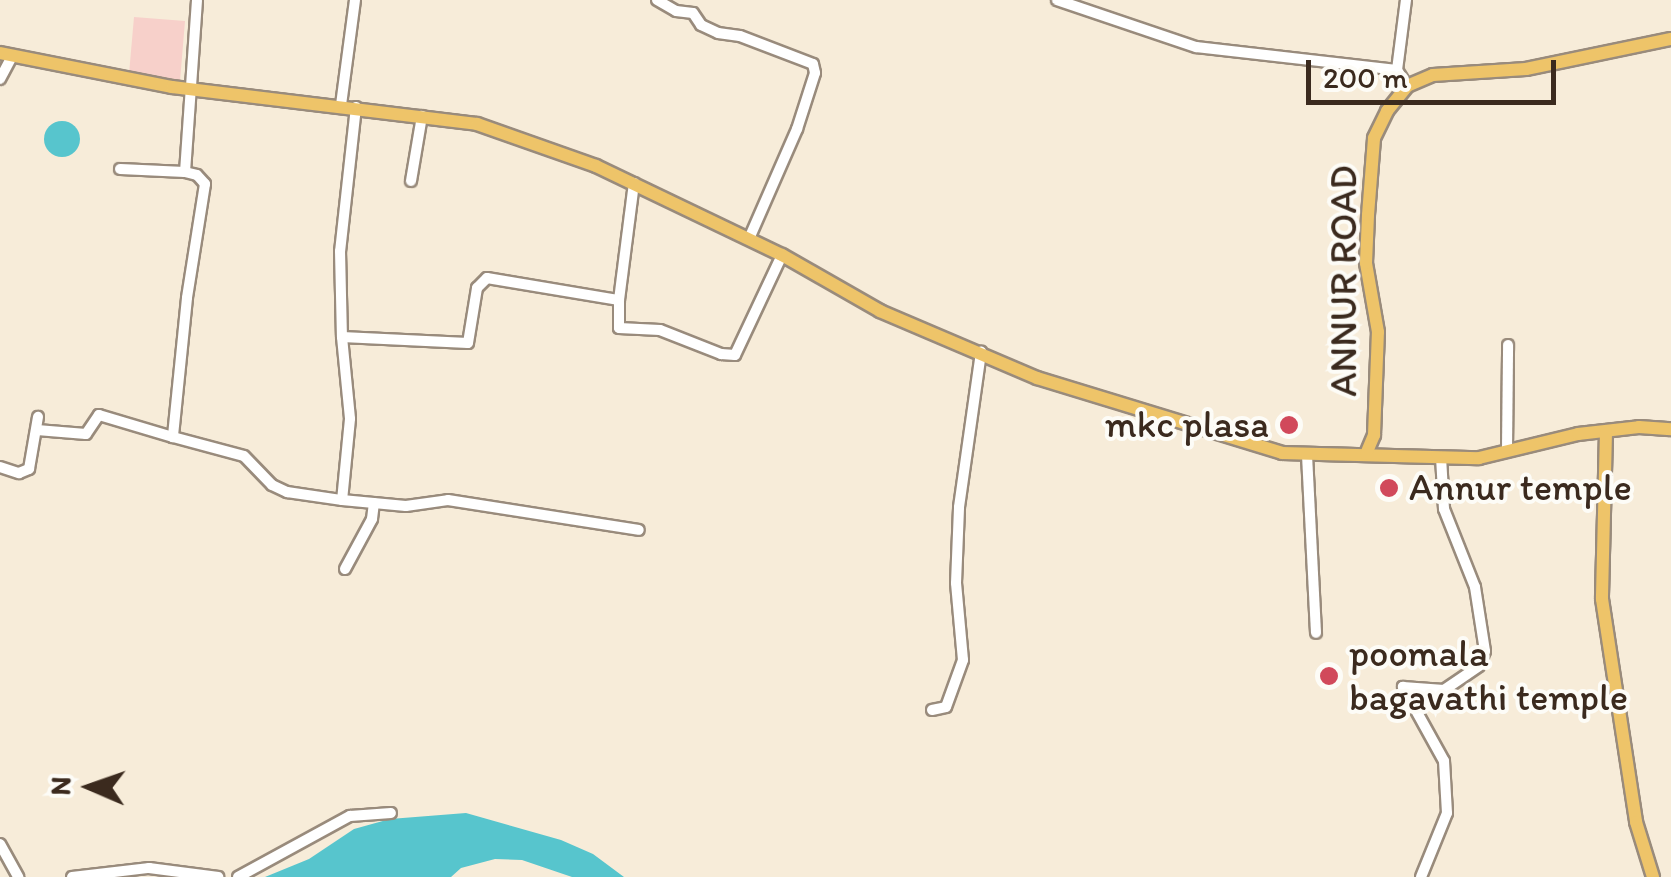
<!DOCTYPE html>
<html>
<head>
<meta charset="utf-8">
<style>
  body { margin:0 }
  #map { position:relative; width:1671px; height:877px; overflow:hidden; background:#f7ecd9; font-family:Itim,sans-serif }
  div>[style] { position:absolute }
  .built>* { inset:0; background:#f7d0ca }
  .water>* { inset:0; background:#57c5cd }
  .round { border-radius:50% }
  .roads { filter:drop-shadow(2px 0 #998b7c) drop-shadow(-2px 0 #998b7c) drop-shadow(0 2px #998b7c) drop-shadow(0 -2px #998b7c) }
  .minor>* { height:10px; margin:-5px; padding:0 5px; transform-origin:5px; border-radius:5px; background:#fff }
  .major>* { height:12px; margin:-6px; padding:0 6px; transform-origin:6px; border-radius:6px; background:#eec469 }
  .dots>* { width:28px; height:28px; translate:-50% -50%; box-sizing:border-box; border:5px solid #fdfcf7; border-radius:50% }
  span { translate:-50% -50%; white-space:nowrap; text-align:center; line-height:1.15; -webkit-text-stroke:8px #fdfcf7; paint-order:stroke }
  .street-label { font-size:38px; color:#3b2a1e }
  .poi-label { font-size:38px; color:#3b2a1e }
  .right { translate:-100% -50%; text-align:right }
  .left { translate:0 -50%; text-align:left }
  .north { position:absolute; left:40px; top:737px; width:100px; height:100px; -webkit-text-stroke:8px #fdfcf7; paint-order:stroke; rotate:272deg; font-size:28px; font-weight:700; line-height:40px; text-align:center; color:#3b2a1e }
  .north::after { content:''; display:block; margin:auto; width:35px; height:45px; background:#3b2a1e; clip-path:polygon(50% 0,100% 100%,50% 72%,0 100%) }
  .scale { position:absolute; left:1306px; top:60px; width:250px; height:45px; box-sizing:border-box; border:5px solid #3b2a1e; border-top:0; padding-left:12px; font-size:30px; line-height:35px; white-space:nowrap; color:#3b2a1e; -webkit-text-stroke:8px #fdfcf7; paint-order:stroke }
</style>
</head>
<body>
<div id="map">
  <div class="built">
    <div style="clip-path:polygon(134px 17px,185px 21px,180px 81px,129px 74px)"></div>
  </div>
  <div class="water">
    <div class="round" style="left:44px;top:121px;width:36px;height:36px"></div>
    <div style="clip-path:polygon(466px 813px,561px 840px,593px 854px,624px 877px,572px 877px,522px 860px,495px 859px,461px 868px,451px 877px,265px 877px,309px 859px,354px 829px,390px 819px)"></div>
  </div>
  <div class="roads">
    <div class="minor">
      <div style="left:657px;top:0;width:22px;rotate:30deg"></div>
      <div style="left:676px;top:11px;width:17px;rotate:7deg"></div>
      <div style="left:693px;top:13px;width:14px;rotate:56deg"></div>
      <div style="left:701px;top:25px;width:19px;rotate:25deg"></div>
      <div style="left:718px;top:33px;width:22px;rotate:8deg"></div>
      <div style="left:740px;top:36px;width:78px;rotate:21deg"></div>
      <div style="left:813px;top:64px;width:9px;rotate:77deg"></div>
      <div style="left:815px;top:73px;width:59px;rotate:107.8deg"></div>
      <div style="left:797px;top:129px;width:120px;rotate:113.6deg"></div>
      <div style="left:1057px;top:0;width:147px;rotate:18.7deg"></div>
      <div style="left:1196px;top:47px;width:202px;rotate:6.5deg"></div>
      <div style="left:1397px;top:70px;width:19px;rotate:58deg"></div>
      <div style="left:1397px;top:70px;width:71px;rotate:-82.7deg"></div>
      <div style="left:0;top:79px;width:26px;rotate:-62deg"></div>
      <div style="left:341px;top:105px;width:106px;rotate:-82.4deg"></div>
      <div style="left:356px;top:107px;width:145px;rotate:96.3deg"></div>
      <div style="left:340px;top:251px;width:86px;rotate:88.7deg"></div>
      <div style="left:342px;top:337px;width:82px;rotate:84.4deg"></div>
      <div style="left:350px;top:419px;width:81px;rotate:95.6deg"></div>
      <div style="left:342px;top:500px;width:64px;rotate:5.4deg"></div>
      <div style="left:406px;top:506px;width:42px;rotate:-8.1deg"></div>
      <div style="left:448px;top:500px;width:193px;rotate:8.9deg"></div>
      <div style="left:120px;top:169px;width:65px;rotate:2.6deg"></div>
      <div style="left:185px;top:172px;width:172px;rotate:-86deg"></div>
      <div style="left:185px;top:172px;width:12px;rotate:14deg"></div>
      <div style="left:197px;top:175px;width:12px;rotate:48deg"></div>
      <div style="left:205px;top:184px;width:115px;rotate:99deg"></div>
      <div style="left:187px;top:298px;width:140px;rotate:95.8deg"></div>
      <div style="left:173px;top:437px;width:73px;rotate:15deg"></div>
      <div style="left:244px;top:456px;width:40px;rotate:46deg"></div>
      <div style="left:272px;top:485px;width:17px;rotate:25deg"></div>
      <div style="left:287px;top:492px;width:56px;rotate:8.3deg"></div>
      <div style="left:411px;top:181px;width:66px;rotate:-80.4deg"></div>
      <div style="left:619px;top:300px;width:28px;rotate:90deg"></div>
      <div style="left:619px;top:328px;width:41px;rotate:2.8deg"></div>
      <div style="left:660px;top:330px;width:66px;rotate:21.5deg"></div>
      <div style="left:721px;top:354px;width:14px;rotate:4deg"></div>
      <div style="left:735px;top:355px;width:110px;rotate:-64.8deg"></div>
      <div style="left:342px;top:337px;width:126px;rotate:2.7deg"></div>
      <div style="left:468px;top:343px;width:56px;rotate:-80.7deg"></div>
      <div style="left:477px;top:288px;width:14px;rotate:-45deg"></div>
      <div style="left:487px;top:278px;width:134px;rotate:9.5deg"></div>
      <div style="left:619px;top:300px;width:118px;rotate:-82.7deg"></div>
      <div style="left:37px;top:430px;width:49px;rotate:4.7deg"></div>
      <div style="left:86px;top:434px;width:23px;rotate:-56deg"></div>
      <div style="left:99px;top:415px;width:77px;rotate:16.6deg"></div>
      <div style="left:1507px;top:449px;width:104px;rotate:-89.4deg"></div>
      <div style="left:1307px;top:455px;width:178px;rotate:87.1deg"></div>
      <div style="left:0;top:467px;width:20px;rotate:18deg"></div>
      <div style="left:19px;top:473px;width:11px;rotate:-22deg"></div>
      <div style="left:29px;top:469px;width:53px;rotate:-80.2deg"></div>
      <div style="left:345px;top:569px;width:57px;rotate:-61.6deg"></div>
      <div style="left:372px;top:519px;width:16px;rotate:-83deg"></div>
      <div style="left:932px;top:710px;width:14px;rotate:-12deg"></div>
      <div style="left:946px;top:707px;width:50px;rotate:-70.1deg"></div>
      <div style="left:963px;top:660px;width:77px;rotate:-95.2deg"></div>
      <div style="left:956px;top:583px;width:76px;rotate:-87.7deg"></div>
      <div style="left:959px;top:507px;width:157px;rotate:-81.9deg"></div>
      <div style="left:0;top:844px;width:38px;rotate:61deg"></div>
      <div style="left:72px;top:877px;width:78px;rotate:-6.7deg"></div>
      <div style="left:149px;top:868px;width:70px;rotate:7.4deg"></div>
      <div style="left:238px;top:877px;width:128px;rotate:-28.6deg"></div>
      <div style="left:350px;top:816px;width:41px;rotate:-4.2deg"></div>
      <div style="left:1421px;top:877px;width:69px;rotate:-67.9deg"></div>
      <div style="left:1447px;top:813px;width:52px;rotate:-93.3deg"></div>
      <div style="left:1444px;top:761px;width:85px;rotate:-119deg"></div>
      <div style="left:1403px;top:687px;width:41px;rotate:4.2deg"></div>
      <div style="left:1444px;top:690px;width:42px;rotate:-34.4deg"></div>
      <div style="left:1479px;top:666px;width:16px;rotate:-68deg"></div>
      <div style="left:1485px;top:651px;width:65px;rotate:-98.9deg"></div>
      <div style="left:1475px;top:587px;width:84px;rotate:-111.7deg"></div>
      <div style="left:1444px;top:509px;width:52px;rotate:-93.3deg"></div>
    </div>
    <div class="major">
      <div style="left:0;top:53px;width:175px;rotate:11.2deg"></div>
      <div style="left:172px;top:87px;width:307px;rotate:6.9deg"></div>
      <div style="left:477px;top:124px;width:126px;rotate:19.4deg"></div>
      <div style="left:596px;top:166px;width:206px;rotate:25.6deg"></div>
      <div style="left:782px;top:255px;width:113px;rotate:29.7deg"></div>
      <div style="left:880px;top:311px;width:171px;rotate:23.1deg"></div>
      <div style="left:1037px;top:378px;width:256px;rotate:17deg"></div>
      <div style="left:1282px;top:453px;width:197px;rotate:1.5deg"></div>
      <div style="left:1479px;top:458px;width:102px;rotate:-13.6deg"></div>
      <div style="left:1578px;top:434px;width:61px;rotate:-6.5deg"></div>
      <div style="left:1639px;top:427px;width:32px;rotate:4deg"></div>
      <div style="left:1606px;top:432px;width:167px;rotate:91.4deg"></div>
      <div style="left:1602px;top:599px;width:226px;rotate:81.3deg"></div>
      <div style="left:1636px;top:822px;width:58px;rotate:72.8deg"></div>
      <div style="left:1366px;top:454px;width:21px;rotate:-67deg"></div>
      <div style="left:1374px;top:435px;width:103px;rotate:-87.8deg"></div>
      <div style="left:1378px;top:332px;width:70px;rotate:-99.9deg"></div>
      <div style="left:1366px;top:263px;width:48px;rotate:-87.6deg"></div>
      <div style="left:1368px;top:215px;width:77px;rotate:-85.5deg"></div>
      <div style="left:1374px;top:138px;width:30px;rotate:-64deg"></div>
      <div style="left:1387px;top:111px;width:32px;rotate:-51deg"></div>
      <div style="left:1407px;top:86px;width:28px;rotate:-23deg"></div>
      <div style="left:1433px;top:75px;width:93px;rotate:-3.7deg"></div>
      <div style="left:1526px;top:69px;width:148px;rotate:-11.7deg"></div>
    </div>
  </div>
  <div class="dots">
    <div style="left:1289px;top:425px;background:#d1495b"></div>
    <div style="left:1389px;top:488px;background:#d1495b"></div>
    <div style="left:1329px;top:676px;background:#d1495b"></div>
  </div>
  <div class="street-label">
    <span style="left:1344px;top:281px;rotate:-90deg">ANNUR ROAD</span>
  </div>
  <div class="poi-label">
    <span class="right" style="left:1269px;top:425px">mkc plasa</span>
    <span class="left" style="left:1409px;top:488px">Annur temple</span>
    <span class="left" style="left:1349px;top:676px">poomala<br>bagavathi temple</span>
  </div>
  <div class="north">N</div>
  <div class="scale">200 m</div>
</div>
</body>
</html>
